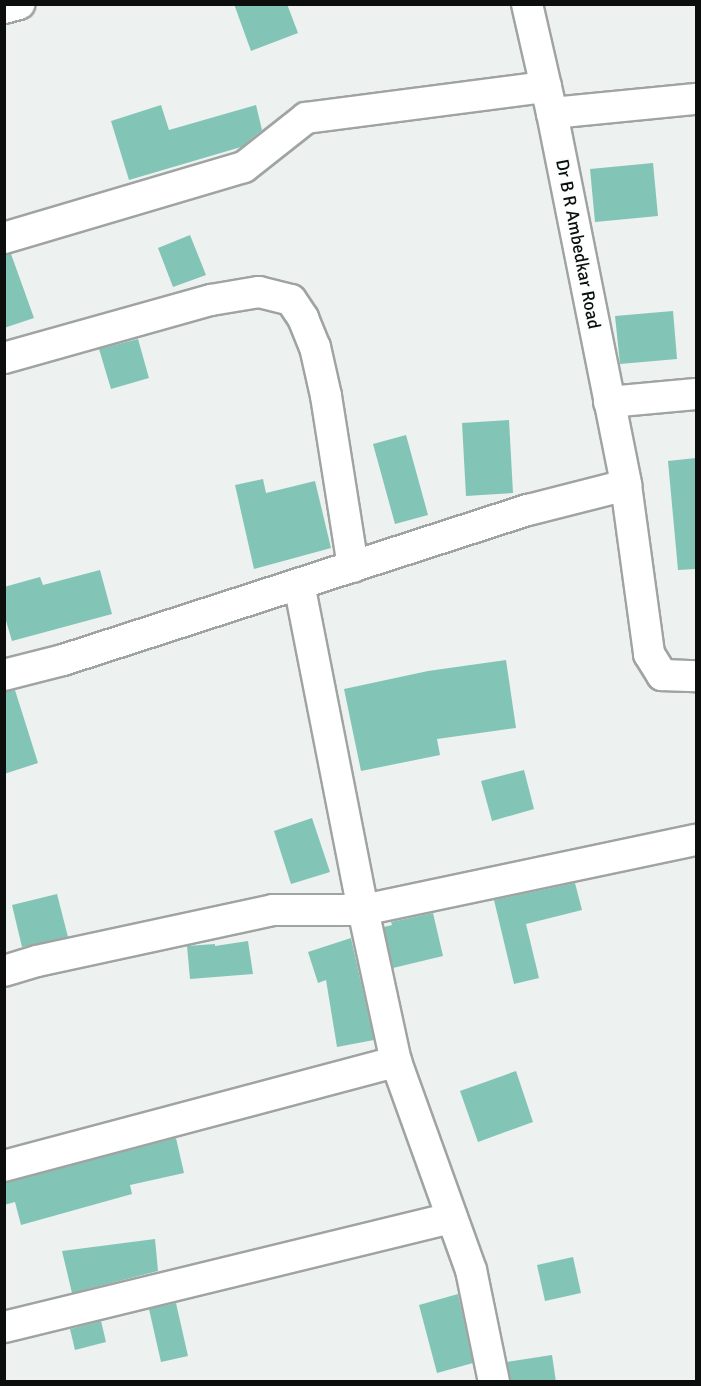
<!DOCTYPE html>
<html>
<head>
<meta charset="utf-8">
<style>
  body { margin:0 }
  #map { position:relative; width:701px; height:1386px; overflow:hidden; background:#edf1f0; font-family:Signika,sans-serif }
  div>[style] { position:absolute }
  .building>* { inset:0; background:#82c5b6 }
  .roads { filter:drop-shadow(2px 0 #9fa4a3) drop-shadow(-2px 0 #9fa4a3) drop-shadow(0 2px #9fa4a3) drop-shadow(0 -2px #9fa4a3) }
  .street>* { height:30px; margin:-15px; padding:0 15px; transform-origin:15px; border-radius:15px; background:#fff }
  span { translate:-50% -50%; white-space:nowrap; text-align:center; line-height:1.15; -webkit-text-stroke:4.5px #fafffd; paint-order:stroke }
  .street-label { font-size:18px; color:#0c0e0d }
  .frame { position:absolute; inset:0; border:6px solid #0c0e0d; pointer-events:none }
</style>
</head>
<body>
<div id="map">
  <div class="building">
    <div style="clip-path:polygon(234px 4px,287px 4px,298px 33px,251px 51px)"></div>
    <div style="clip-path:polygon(161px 105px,169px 130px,256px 105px,262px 130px,241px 147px,129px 180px,111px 121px)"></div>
    <div style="clip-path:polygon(653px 163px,658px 216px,595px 222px,590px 169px)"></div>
    <div style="clip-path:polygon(190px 235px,206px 275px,173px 287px,158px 248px)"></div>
    <div style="clip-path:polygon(11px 254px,34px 318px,4px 328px,4px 255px)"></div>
    <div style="clip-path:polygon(673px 311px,677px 359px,620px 364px,615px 316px)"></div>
    <div style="clip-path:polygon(138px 339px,149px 378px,111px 389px,99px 349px)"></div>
    <div style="clip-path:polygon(509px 420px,513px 493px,466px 496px,462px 423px)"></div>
    <div style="clip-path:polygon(406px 435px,428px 515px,395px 524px,373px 444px)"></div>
    <div style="clip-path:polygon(696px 458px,696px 569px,678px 570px,668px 461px)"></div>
    <div style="clip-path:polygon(263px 479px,266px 493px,315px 481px,331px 548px,254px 569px,235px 485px)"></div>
    <div style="clip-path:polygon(100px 570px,112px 614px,12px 641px,4px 614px,4px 587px,40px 577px,43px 585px)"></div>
    <div style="clip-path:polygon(506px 660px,516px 728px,437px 739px,440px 755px,361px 771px,344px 689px,428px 671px)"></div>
    <div style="clip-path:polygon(15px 690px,38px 763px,4px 774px,4px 692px)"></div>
    <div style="clip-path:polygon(524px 770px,534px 809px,492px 821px,481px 781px)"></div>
    <div style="clip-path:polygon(312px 818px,330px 872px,291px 884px,274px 831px)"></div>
    <div style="clip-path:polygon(575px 883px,582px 910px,526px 924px,539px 978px,514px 984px,494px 900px)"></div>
    <div style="clip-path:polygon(57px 894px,68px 937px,22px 947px,12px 905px)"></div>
    <div style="clip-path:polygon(433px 913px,443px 956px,393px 968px,384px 927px,392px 925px,391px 922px)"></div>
    <div style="clip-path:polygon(351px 938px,374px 1040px,337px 1047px,326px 980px,318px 983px,308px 952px)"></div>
    <div style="clip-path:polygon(248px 941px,253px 974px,190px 979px,187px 946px,215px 944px,215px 946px)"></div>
    <div style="clip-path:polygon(516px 1071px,533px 1122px,478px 1142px,460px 1091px)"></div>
    <div style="clip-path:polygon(176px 1138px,184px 1173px,130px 1185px,132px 1194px,21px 1225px,15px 1202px,4px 1205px,4px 1183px)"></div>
    <div style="clip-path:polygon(155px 1239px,158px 1271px,72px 1293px,62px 1251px)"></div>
    <div style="clip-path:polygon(573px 1257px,581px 1293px,545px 1301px,537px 1265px)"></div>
    <div style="clip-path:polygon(458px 1294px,473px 1363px,437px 1373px,419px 1305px)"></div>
    <div style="clip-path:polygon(176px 1303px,188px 1356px,161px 1362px,149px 1309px)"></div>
    <div style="clip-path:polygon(101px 1321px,106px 1342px,75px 1350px,70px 1329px)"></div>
    <div style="clip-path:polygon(552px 1355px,556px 1382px,511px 1382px,507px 1362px)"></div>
  </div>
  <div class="roads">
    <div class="street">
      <div style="left:527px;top:4px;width:112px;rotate:77.1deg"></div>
      <div style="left:552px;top:113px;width:379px;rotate:78.7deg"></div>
      <div style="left:626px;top:485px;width:171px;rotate:82.2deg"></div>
      <div style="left:649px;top:654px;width:25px;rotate:58deg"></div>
      <div style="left:662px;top:675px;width:34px;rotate:2deg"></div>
      <div style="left:4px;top:8px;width:16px;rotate:-15deg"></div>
      <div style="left:552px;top:113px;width:145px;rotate:-5.6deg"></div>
      <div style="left:4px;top:238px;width:250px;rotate:-16.5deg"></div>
      <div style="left:244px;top:167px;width:79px;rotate:-38.3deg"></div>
      <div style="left:306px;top:118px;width:242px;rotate:-7.4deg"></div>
      <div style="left:4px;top:358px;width:215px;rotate:-15.7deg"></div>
      <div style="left:211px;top:300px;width:49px;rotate:-9.5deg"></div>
      <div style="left:259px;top:292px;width:33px;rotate:14deg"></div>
      <div style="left:291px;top:300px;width:22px;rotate:56deg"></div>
      <div style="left:303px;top:318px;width:31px;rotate:68deg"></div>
      <div style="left:315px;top:347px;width:50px;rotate:77.3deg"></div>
      <div style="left:326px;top:396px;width:173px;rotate:81deg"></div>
      <div style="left:609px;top:402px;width:87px;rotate:-5.3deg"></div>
      <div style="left:4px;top:675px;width:61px;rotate:-14.3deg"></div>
      <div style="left:63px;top:660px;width:489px;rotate:-17.9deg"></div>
      <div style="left:528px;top:510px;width:101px;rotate:-14.3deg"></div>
      <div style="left:4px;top:971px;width:34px;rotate:-17deg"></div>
      <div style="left:37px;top:961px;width:241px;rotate:-12.2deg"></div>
      <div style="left:273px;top:910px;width:90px"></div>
      <div style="left:363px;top:910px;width:332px;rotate:-101.1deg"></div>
      <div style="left:4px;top:1166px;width:406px;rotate:-14.9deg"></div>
      <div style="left:4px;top:1327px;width:461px;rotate:-13.7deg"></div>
      <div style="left:494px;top:1382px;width:114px;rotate:-101.6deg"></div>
      <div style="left:471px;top:1270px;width:221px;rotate:-109.8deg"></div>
      <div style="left:396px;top:1062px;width:156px;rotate:-102.2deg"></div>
      <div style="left:363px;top:910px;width:340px;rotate:-11.9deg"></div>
    </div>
  </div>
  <div class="street-label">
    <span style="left:578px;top:244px;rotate:79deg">Dr B R Ambedkar Road</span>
  </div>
  <div class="frame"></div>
</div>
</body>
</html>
